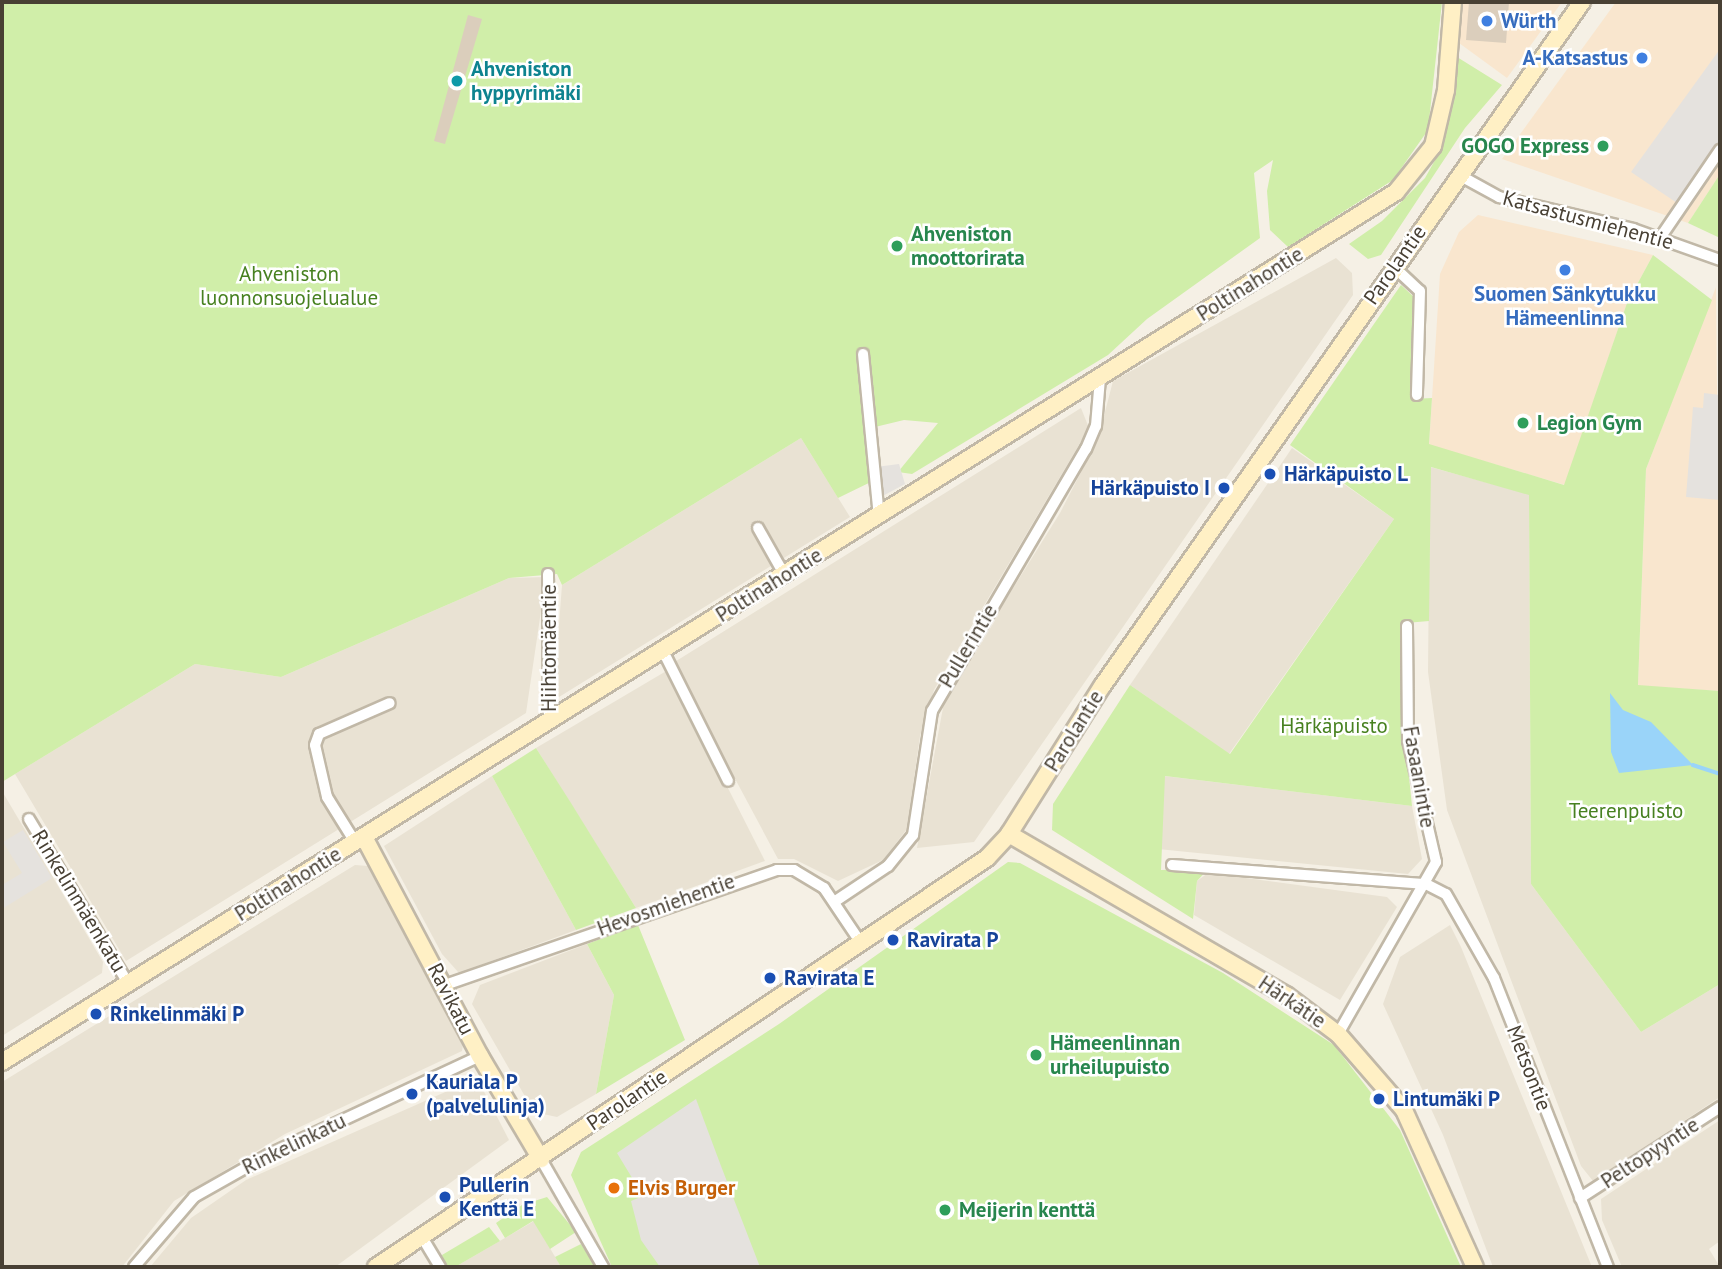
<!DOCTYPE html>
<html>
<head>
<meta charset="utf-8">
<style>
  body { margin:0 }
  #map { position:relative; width:1722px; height:1269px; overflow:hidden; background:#f5f0e5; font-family:"PT Sans",sans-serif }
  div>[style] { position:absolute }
  .residential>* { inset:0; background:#e9e2d3 }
  .commercial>* { inset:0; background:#f9e6ce }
  .green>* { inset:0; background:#d0eea9 }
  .parking>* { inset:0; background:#e5e2de }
  .water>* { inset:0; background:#9ad4f9 }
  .stream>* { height:3.5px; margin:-1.75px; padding:0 1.75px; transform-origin:1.75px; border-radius:1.75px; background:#9ad4f9 }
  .building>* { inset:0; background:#dbcebc }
  .roads { filter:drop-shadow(2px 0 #c1b8a7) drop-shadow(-2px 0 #c1b8a7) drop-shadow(0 2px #c1b8a7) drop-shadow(0 -2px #c1b8a7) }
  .street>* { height:10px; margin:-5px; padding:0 5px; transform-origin:5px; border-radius:5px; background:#fff }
  .secondary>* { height:16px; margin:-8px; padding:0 8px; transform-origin:8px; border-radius:8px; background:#fff0c5 }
  .dots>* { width:19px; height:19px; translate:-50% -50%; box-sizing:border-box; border:4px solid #fff; border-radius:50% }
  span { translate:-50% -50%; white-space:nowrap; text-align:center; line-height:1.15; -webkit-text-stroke:5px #fff; paint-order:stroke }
  .shop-label { font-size:21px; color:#366cbe; font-weight:700 }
  .left { translate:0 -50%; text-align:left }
  .right { translate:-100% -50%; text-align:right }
  .culture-label { font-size:21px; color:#0d838f; font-weight:700 }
  .leisure-label { font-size:21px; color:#27864d; font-weight:700 }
  .street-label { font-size:21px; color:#484034 }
  .park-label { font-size:21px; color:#478120 }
  .transit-label { font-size:21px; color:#164399; font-weight:700 }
  .food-label { font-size:21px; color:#c56008; font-weight:700 }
  .frame { position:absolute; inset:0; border:4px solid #484034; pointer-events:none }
</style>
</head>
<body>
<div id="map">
  <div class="residential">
    <div style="clip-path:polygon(1336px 258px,1352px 273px,1353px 295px,974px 842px,917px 848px,945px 697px,1060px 513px,1098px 439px,1113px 381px)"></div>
    <div style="clip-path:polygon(1081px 408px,1089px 428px,934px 690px,920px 736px,907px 829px,883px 860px,838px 881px,794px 859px,778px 859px,673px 663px)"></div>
    <div style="clip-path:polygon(801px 438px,850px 517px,559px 697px,554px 690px,562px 585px)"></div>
    <div style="clip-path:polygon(1292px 448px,1394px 519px,1229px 754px,1130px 685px)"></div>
    <div style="clip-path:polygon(1430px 467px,1529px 494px,1531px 884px,1641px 1032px,1720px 984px,1720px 1097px,1593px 1181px,1581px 1166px,1447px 810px,1428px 672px)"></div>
    <div style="clip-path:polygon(546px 577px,526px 713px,126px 961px,15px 774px,195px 664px,281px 677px,509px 578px)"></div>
    <div style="clip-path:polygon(668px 670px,765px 861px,636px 908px,536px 748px)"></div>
    <div style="clip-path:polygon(492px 776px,576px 930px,459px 973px,442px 954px,384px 846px)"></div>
    <div style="clip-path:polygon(1164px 776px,1412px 806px,1422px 859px,1408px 874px,1158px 849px)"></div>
    <div style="clip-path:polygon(2px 791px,103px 962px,102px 973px,2px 1036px)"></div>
    <div style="clip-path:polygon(355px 865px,368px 866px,463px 1045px,462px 1051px,285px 1134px,174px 1201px,122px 1267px,2px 1267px,2px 1082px)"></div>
    <div style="clip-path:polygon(1208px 873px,1387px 897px,1397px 907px,1340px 1000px,1194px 915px,1197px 881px)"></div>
    <div style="clip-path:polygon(1450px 925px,1461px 947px,1592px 1267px,1493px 1267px,1443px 1135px,1383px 1004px,1400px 957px)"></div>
    <div style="clip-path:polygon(587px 944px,614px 995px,596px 1094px,557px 1117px,534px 1112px,472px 1004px,480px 985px)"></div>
    <div style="clip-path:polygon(477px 1078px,509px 1140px,335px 1267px,150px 1267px,191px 1218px,246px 1180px)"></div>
    <div style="clip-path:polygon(1720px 1120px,1720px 1241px,1709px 1249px,1720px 1267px,1622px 1267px,1602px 1220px,1601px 1199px)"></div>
    <div style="clip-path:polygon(534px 1221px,561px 1267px,455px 1267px)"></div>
  </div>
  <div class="commercial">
    <div style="clip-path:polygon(1462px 2px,1562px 2px,1507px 78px,1459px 43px)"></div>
    <div style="clip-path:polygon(1616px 2px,1720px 2px,1720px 174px,1688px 223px,1502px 159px)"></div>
    <div style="clip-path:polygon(1478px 215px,1653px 255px,1627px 303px,1565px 485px,1429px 445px,1440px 274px,1459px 232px)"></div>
    <div style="clip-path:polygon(1716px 287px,1720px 691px,1638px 686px,1646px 469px)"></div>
  </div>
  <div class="green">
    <div style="clip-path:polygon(2px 2px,1442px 2px,1428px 130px,1393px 180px,1288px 247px,1270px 230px,1267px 191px,1273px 160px,1254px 173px,1260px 238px,1147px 319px,1108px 355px,912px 474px,898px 472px,938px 423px,904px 420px,875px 427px,877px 479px,838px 498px,801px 438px,562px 585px,557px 574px,509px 578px,281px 677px,195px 664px,2px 782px)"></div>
    <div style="clip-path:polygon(1457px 57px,1502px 85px,1465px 128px,1381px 255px,1368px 259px,1349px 244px,1382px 221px,1425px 178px,1443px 146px)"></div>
    <div style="clip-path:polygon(1720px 174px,1720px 238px,1688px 223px)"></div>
    <div style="clip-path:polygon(1653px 255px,1712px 300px,1646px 469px,1638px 685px,1720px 691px,1720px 984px,1641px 1032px,1531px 884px,1529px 495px,1431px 467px,1429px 621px,1406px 623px,1406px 747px,1412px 806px,1165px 776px,1161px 870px,1208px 869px,1197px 881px,1193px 919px,1052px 830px,1053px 804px,1130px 685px,1230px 754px,1394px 519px,1290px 445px,1401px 285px,1416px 299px,1412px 399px,1432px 398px,1429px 444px,1564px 485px,1627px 303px)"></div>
    <div style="clip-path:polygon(536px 748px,571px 803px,636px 908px,576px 930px,492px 776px)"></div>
    <div style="clip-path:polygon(1008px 862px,1020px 863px,1223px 973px,1334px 1045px,1400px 1130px,1461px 1267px,612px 1267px,571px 1175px,581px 1152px,779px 1024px)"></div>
    <div style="clip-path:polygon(638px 925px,685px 1040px,596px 1094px,614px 995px,587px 944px)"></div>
    <div style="clip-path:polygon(547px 1197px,576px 1232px,550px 1249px,533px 1221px,505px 1238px,496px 1223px,522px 1205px)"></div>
    <div style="clip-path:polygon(489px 1227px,500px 1241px,455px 1267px,444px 1267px,442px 1255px)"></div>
    <div style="clip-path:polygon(581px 1244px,596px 1267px,561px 1267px,555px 1257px)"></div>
  </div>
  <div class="parking">
    <div style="clip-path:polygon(1720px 49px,1720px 149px,1680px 205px,1631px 172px)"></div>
    <div style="clip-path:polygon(1704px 393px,1720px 395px,1720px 500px,1686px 497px,1693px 407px,1703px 408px)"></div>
    <div style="clip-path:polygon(899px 464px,905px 484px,877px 499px,876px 467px)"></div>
    <div style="clip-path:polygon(23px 830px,52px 878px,2px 909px,2px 885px,22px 873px,3px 842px)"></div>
    <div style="clip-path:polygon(696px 1099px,721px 1166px,760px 1267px,660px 1267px,641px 1240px,631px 1201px,643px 1196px,617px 1153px)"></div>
  </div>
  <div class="water">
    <div style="clip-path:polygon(1610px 693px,1623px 710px,1651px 722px,1693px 765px,1619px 773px,1611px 752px)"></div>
  </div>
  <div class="stream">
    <div style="left:1693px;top:765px;width:28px;rotate:18deg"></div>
  </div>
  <div class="building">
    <div style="clip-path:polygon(1469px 2px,1509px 2px,1506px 43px,1466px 40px)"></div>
    <div style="clip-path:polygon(468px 15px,482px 19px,445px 144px,434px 141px)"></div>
  </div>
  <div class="roads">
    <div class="street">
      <div style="left:1459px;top:175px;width:46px;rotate:28.8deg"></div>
      <div style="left:1499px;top:197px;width:138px;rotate:13.4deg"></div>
      <div style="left:1633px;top:229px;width:92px;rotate:19.6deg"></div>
      <div style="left:1660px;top:238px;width:107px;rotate:-55.7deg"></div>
      <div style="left:1394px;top:267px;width:35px;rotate:43deg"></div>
      <div style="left:1420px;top:291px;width:104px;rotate:91.7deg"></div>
      <div style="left:863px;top:354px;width:163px;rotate:84.4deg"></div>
      <div style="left:758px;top:528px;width:55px;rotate:60.6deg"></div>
      <div style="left:548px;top:574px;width:148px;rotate:89.6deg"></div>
      <div style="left:663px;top:651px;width:145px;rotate:63.4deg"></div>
      <div style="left:29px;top:819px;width:192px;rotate:58.9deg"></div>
      <div style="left:355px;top:842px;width:53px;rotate:-121.9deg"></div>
      <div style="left:327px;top:797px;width:53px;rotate:-103deg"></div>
      <div style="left:315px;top:745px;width:12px;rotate:-70deg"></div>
      <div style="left:319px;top:734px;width:77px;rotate:-23.6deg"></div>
      <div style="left:1172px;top:865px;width:255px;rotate:4.3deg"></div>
      <div style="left:1426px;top:884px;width:22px;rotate:27deg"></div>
      <div style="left:1446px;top:894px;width:97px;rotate:60.3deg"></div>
      <div style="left:1494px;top:978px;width:311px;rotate:68.5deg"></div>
      <div style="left:837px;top:900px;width:61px;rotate:-33.7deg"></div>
      <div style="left:888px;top:866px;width:40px;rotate:-51deg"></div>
      <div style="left:913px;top:835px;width:125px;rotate:-81.3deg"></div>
      <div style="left:932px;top:711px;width:304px;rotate:-59.6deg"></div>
      <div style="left:1086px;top:449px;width:25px;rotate:-67deg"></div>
      <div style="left:1096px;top:426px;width:48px;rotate:-85.2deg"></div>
      <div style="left:445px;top:985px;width:351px;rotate:-19.1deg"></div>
      <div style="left:777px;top:870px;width:17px"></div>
      <div style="left:794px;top:870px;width:35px;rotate:31deg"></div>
      <div style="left:824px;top:888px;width:66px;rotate:56.1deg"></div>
      <div style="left:1338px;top:1034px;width:198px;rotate:-60.3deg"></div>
      <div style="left:1436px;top:862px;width:124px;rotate:-103deg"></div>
      <div style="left:1408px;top:741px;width:115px;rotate:-90.5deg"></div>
      <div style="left:541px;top:1159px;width:125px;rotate:60.1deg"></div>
      <div style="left:1580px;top:1198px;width:167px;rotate:-33deg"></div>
      <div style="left:422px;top:1237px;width:35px;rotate:59deg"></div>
      <div style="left:134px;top:1267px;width:92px;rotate:-49.4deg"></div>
      <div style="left:194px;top:1197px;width:87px;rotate:-29.5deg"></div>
      <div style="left:270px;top:1154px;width:232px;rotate:-25deg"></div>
    </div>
    <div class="secondary">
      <div style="left:1009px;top:834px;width:320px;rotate:30.2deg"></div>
      <div style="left:1286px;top:995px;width:65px;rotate:36.9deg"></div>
      <div style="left:1338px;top:1034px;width:101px;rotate:49deg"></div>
      <div style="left:1404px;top:1110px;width:172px;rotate:65.7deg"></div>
      <div style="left:364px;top:837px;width:248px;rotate:62.1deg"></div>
      <div style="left:480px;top:1056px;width:120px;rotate:59.4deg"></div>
      <div style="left:2px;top:1062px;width:1643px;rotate:-31.97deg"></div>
      <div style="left:1396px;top:192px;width:59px;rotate:-51.2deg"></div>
      <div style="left:1433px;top:146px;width:57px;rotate:-76.9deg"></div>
      <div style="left:1446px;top:90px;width:88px;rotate:-85.5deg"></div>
      <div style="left:376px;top:1267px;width:735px;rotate:-33.8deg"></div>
      <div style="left:987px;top:858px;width:33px;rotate:-47deg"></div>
      <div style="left:1009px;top:834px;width:176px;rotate:-57.8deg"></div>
      <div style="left:1103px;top:685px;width:834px;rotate:-54.96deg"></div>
    </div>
  </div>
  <div class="dots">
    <div style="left:1487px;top:21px;background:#3f7fe0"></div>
    <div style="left:1642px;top:58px;background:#3f7fe0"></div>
    <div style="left:457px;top:81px;background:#0f9aa8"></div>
    <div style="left:1603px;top:146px;background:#2e9e5b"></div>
    <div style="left:897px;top:246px;background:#2e9e5b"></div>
    <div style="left:1565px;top:270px;background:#3f7fe0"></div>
    <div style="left:1523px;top:423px;background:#2e9e5b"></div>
    <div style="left:1270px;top:474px;background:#1a4fb4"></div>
    <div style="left:1224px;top:488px;background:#1a4fb4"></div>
    <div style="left:893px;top:940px;background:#1a4fb4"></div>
    <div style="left:770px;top:978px;background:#1a4fb4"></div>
    <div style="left:96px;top:1014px;background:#1a4fb4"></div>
    <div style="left:1036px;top:1055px;background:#2e9e5b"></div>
    <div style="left:412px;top:1094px;background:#1a4fb4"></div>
    <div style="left:1379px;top:1099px;background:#1a4fb4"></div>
    <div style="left:614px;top:1188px;background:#e8710a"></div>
    <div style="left:445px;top:1197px;background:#1a4fb4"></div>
    <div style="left:945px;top:1210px;background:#2e9e5b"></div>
  </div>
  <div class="shop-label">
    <span class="left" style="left:1501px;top:21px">Würth</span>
    <span class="right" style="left:1628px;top:58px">A-Katsastus</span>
    <span style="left:1565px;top:306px">Suomen Sänkytukku<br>Hämeenlinna</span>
  </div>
  <div class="culture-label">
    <span class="left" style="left:471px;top:81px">Ahveniston<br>hyppyrimäki</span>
  </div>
  <div class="leisure-label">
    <span class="right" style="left:1589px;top:146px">GOGO Express</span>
    <span class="left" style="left:911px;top:246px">Ahveniston<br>moottorirata</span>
    <span class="left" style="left:1537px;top:423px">Legion Gym</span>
    <span class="left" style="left:1050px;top:1055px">Hämeenlinnan<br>urheilupuisto</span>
    <span class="left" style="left:959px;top:1210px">Meijerin kenttä</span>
  </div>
  <div class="street-label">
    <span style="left:1588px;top:220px;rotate:15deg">Katsastusmiehentie</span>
    <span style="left:1395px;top:265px;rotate:-55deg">Parolantie</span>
    <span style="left:1250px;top:284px;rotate:-32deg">Poltinahontie</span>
    <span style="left:769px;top:585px;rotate:-32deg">Poltinahontie</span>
    <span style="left:968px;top:646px;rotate:-59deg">Pullerintie</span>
    <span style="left:549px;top:648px;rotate:-90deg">Hiihtomäentie</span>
    <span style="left:1074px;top:731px;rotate:-58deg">Parolantie</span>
    <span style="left:1419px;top:777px;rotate:80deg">Fasaanintie</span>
    <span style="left:288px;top:884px;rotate:-32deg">Poltinahontie</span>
    <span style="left:79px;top:901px;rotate:59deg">Rinkelinmäenkatu</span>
    <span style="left:666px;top:905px;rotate:-20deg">Hevosmiehentie</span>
    <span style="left:451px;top:999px;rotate:63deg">Ravikatu</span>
    <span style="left:1292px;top:1002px;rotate:34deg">Härkätie</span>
    <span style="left:1529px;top:1068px;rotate:69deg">Metsontie</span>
    <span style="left:627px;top:1100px;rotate:-34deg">Parolantie</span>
    <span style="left:294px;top:1144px;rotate:-26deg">Rinkelinkatu</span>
    <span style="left:1650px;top:1153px;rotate:-33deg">Peltopyyntie</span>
  </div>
  <div class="park-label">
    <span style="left:289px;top:286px">Ahveniston<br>luonnonsuojelualue</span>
    <span style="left:1334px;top:726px">Härkäpuisto</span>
    <span style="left:1626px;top:811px">Teerenpuisto</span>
  </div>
  <div class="transit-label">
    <span class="left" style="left:1284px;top:474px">Härkäpuisto L</span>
    <span class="right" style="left:1210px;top:488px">Härkäpuisto I</span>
    <span class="left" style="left:907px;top:940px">Ravirata P</span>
    <span class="left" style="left:784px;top:978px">Ravirata E</span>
    <span class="left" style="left:110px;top:1014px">Rinkelinmäki P</span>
    <span class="left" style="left:426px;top:1094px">Kauriala P<br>(palvelulinja)</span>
    <span class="left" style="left:1393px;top:1099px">Lintumäki P</span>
    <span class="left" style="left:459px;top:1197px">Pullerin<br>Kenttä E</span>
  </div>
  <div class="food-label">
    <span class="left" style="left:628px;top:1188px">Elvis Burger</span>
  </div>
  <div class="frame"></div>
</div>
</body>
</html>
